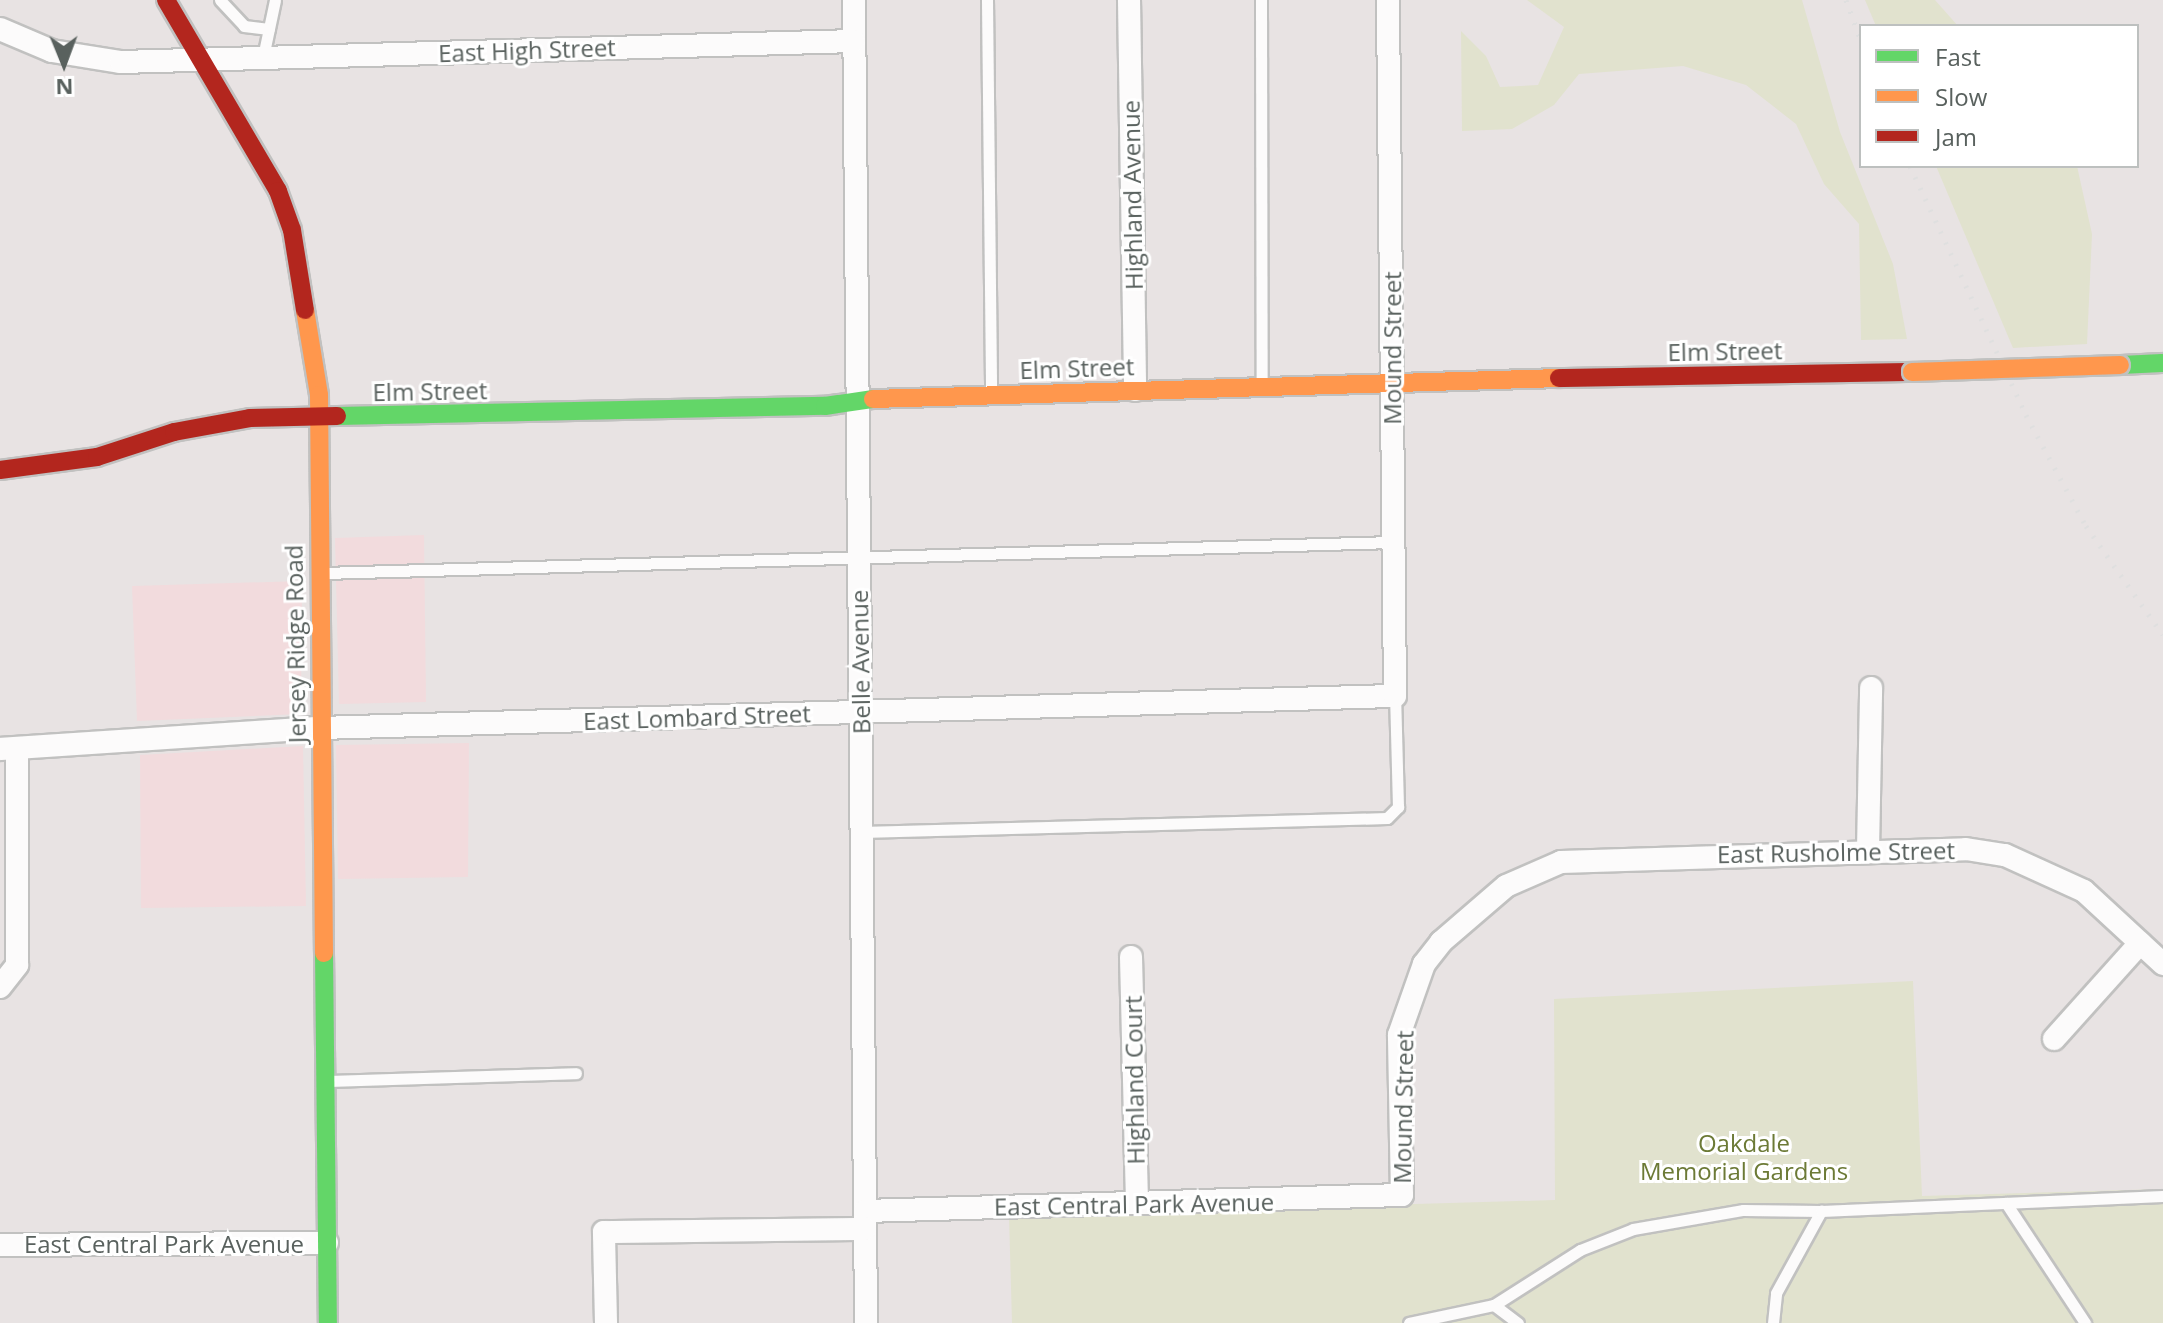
<!DOCTYPE html>
<html>
<head>
<meta charset="utf-8">
<style>
  body { margin:0 }
  #map { position:relative; width:2163px; height:1323px; overflow:hidden; background:#e8e3e3; font-family:"Open Sans",sans-serif }
  div>[style] { position:absolute }
  .commercial>* { inset:0; background:#f2dbdd }
  .green>* { inset:0; background:#e1e2ce }
  .roads { filter:drop-shadow(2px 0 #c1c1c0) drop-shadow(-2px 0 #c1c1c0) drop-shadow(0 2px #c1c1c0) drop-shadow(0 -2px #c1c1c0) }
  .lane>* { height:11px; margin:-5.5px; padding:0 5.5px; transform-origin:5.5px; border-radius:5.5px; background:#fcfbfb }
  .street>* { height:22px; margin:-11px; padding:0 11px; transform-origin:11px; border-radius:11px; background:#fcfbfb }
  .fast>* { height:18px; margin:-9px; padding:0 9px; transform-origin:9px; border-radius:9px; background:#63d668 }
  .slow>* { height:18px; margin:-9px; padding:0 9px; transform-origin:9px; border-radius:9px; background:#ff974d }
  .jam>* { height:18px; margin:-9px; padding:0 9px; transform-origin:9px; border-radius:9px; background:#b3261e }
  .rail>* { height:5px; margin-top:-2.5px; transform-origin:0; background:repeating-linear-gradient(90deg,#dfdfdf 0 2px,transparent 0 12px) }
  .bridges { filter:drop-shadow(2px 0 #c0c1c0) drop-shadow(-2px 0 #c0c1c0) drop-shadow(0 2px #c0c1c0) drop-shadow(0 -2px #c0c1c0) }
  .slow-bridge>* { height:18px; margin:-9px; padding:0 9px; transform-origin:9px; border-radius:9px; background:#ff974d }
  span { translate:-50% -50%; white-space:nowrap; text-align:center; line-height:1.15; -webkit-text-stroke:6px #fff; paint-order:stroke }
  .street-label { font-size:24px; color:#59615e }
  .park-label { font-size:24px; color:#6c7a36 }
  .legend { position:absolute; left:1859px; top:24px; width:280px; height:144px; box-sizing:border-box; background:#fff; border:2px solid #bdc0bf; margin:0; padding:10px 14px; list-style:none; font-size:24px; color:#59615e }
  .legend li { display:flex; align-items:center; gap:16px; height:40px }
  .legend b { width:40px; border:2px solid #bdc0bf }
  .north { position:absolute; left:24px; top:24px; width:80px; height:80px; -webkit-text-stroke:6px #fff; paint-order:stroke; rotate:179deg; font-size:22px; font-weight:700; line-height:32px; text-align:center; color:#59615e }
  .north::after { content:''; display:block; margin:auto; width:28px; height:36px; background:#59615e; clip-path:polygon(50% 0,100% 100%,50% 72%,0 100%) }
</style>
</head>
<body>
<div id="map">
  <div class="commercial">
    <div style="clip-path:polygon(424px 535px,426px 702px,339px 704px,335px 538px)"></div>
    <div style="clip-path:polygon(302px 581px,301px 714px,137px 721px,132px 586px)"></div>
    <div style="clip-path:polygon(469px 743px,468px 877px,338px 879px,336px 745px)"></div>
    <div style="clip-path:polygon(303px 746px,306px 906px,141px 908px,140px 755px)"></div>
  </div>
  <div class="green">
    <div style="clip-path:polygon(1527px 0,1802px 0,1840px 132px,1893px 264px,1907px 339px,1861px 340px,1859px 224px,1824px 184px,1796px 124px,1746px 85px,1683px 66px,1579px 74px,1554px 105px,1512px 129px,1462px 131px,1461px 31px,1486px 56px,1500px 87px,1538px 85px,1564px 27px)"></div>
    <div style="clip-path:polygon(1865px 0,1935px 0,1958px 26px,1876px 26px)"></div>
    <div style="clip-path:polygon(1936px 166px,2077px 166px,2092px 234px,2087px 344px,2013px 348px)"></div>
    <div style="clip-path:polygon(1913px 981px,1922px 1196px,2163px 1189px,2163px 1323px,1012px 1323px,1009px 1216px,1555px 1200px,1554px 999px)"></div>
  </div>
  <div class="roads">
    <div class="lane">
      <div style="left:220px;top:0;width:35px;rotate:47deg"></div>
      <div style="left:244px;top:26px;width:25px;rotate:7deg"></div>
      <div style="left:987px;top:0;width:391px;rotate:89.4deg"></div>
      <div style="left:1261px;top:0;width:382px;rotate:89.9deg"></div>
      <div style="left:263px;top:57px;width:58px;rotate:-78.1deg"></div>
      <div style="left:323px;top:573px;width:1071px;rotate:-1.66deg"></div>
      <div style="left:861px;top:832px;width:526px;rotate:-1.52deg"></div>
      <div style="left:1387px;top:818px;width:16px;rotate:-45deg"></div>
      <div style="left:1398px;top:807px;width:111px;rotate:-91.5deg"></div>
      <div style="left:326px;top:1081px;width:250px;rotate:-1.8deg"></div>
      <div style="left:2006px;top:1203px;width:144px;rotate:56.6deg"></div>
      <div style="left:1494px;top:1305px;width:102px;rotate:-32.6deg"></div>
      <div style="left:1580px;top:1250px;width:57px;rotate:-21.6deg"></div>
      <div style="left:1633px;top:1229px;width:112px;rotate:-9.8deg"></div>
      <div style="left:1743px;top:1210px;width:78px;rotate:0.7deg"></div>
      <div style="left:1409px;top:1323px;width:87px;rotate:-12deg"></div>
      <div style="left:1494px;top:1305px;width:30px;rotate:37deg"></div>
      <div style="left:1773px;top:1323px;width:30px;rotate:-84deg"></div>
      <div style="left:1776px;top:1293px;width:94px;rotate:-61.2deg"></div>
      <div style="left:1821px;top:1211px;width:342px;rotate:-2.5deg"></div>
    </div>
    <div class="street">
      <div style="left:854px;top:0;width:1323px;rotate:89.48deg"></div>
      <div style="left:1129px;top:0;width:390px;rotate:89.1deg"></div>
      <div style="left:0;top:29px;width:56px;rotate:22.9deg"></div>
      <div style="left:52px;top:51px;width:70px;rotate:9.1deg"></div>
      <div style="left:121px;top:62px;width:733px;rotate:-1.64deg"></div>
      <div style="left:0;top:749px;width:321px;rotate:-3.8deg"></div>
      <div style="left:320px;top:728px;width:1075px;rotate:-1.71deg"></div>
      <div style="left:1395px;top:696px;width:696px;rotate:-90.58deg"></div>
      <div style="left:1868px;top:851px;width:163px;rotate:-88.9deg"></div>
      <div style="left:1131px;top:957px;width:246px;rotate:88.6deg"></div>
      <div style="left:0;top:987px;width:28px;rotate:-52deg"></div>
      <div style="left:17px;top:965px;width:217px;rotate:-90deg"></div>
      <div style="left:2054px;top:1039px;width:129px;rotate:-48.1deg"></div>
      <div style="left:865px;top:1211px;width:537px;rotate:-1.71deg"></div>
      <div style="left:1402px;top:1195px;width:160px;rotate:-91.1deg"></div>
      <div style="left:1399px;top:1035px;width:75px;rotate:-70.6deg"></div>
      <div style="left:1424px;top:964px;width:28px;rotate:-52deg"></div>
      <div style="left:1441px;top:942px;width:86px;rotate:-40.7deg"></div>
      <div style="left:1506px;top:886px;width:60px;rotate:-23.6deg"></div>
      <div style="left:1561px;top:862px;width:405px;rotate:-1.8deg"></div>
      <div style="left:1966px;top:849px;width:39px;rotate:9deg"></div>
      <div style="left:2005px;top:855px;width:87px;rotate:24.5deg"></div>
      <div style="left:2084px;top:891px;width:108px;rotate:42.7deg"></div>
      <div style="left:0;top:1245px;width:327px;rotate:-0.4deg"></div>
      <div style="left:606px;top:1323px;width:91px;rotate:-91.3deg"></div>
      <div style="left:604px;top:1232px;width:261px;rotate:-0.7deg"></div>
    </div>
    <div class="fast">
      <div style="left:2120px;top:365px;width:43px;rotate:-2.7deg"></div>
      <div style="left:337px;top:416px;width:488px;rotate:-1.2deg"></div>
      <div style="left:825px;top:406px;width:49px;rotate:-8.3deg"></div>
      <div style="left:324px;top:953px;width:370px;rotate:89.4deg"></div>
    </div>
    <div class="slow">
      <div style="left:305px;top:310px;width:86px;rotate:80.6deg"></div>
      <div style="left:319px;top:395px;width:558px;rotate:89.49deg"></div>
      <div style="left:873px;top:399px;width:686px;rotate:-1.75deg"></div>
    </div>
    <div class="jam">
      <div style="left:166px;top:0;width:221px;rotate:59.6deg"></div>
      <div style="left:278px;top:191px;width:41px;rotate:70.3deg"></div>
      <div style="left:292px;top:230px;width:81px;rotate:80.8deg"></div>
      <div style="left:1559px;top:378px;width:353px;rotate:-1deg"></div>
      <div style="left:0;top:470px;width:98px;rotate:-7.6deg"></div>
      <div style="left:97px;top:457px;width:81px;rotate:-18deg"></div>
      <div style="left:174px;top:432px;width:77px;rotate:-10.4deg"></div>
      <div style="left:250px;top:418px;width:87px;rotate:-1.3deg"></div>
    </div>
  </div>
  <div class="rail">
    <div style="left:1846px;top:0;width:44px;rotate:69.9deg"></div>
    <div style="left:1910px;top:166px;width:275px;rotate:65deg"></div>
    <div style="left:2026px;top:415px;width:126px;rotate:61.6deg"></div>
    <div style="left:2086px;top:526px;width:133px;rotate:54.8deg"></div>
  </div>
  <div class="bridges">
    <div class="slow-bridge">
      <div style="left:1912px;top:372px;width:208px;rotate:-1.9deg"></div>
    </div>
  </div>
  <div class="street-label">
    <span style="left:527px;top:50px;rotate:-2deg">East High Street</span>
    <span style="left:1132px;top:195px;rotate:-91deg">Highland Avenue</span>
    <span style="left:1392px;top:348px;rotate:-90deg">Mound Street</span>
    <span style="left:1725px;top:351px;rotate:-1deg">Elm Street</span>
    <span style="left:1077px;top:368px;rotate:-2deg">Elm Street</span>
    <span style="left:430px;top:391px;rotate:-1deg">Elm Street</span>
    <span style="left:295px;top:644px;rotate:-91deg">Jersey Ridge Road</span>
    <span style="left:860px;top:662px;rotate:-91deg">Belle Avenue</span>
    <span style="left:697px;top:717px;rotate:-2deg">East Lombard Street</span>
    <span style="left:1836px;top:852px;rotate:-1deg">East Rusholme Street</span>
    <span style="left:1134px;top:1080px;rotate:-91deg">Highland Court</span>
    <span style="left:1403px;top:1107px;rotate:-89deg">Mound Street</span>
    <span style="left:1134px;top:1204px;rotate:-1deg">East Central Park Avenue</span>
    <span style="left:164px;top:1244px">East Central Park Avenue</span>
  </div>
  <div class="park-label">
    <span style="left:1744px;top:1157px">Oakdale<br>Memorial Gardens</span>
  </div>
  <ul class="legend">
  <li><b style="height:10px;background:#63d668"></b>Fast</li>
  <li><b style="height:10px;background:#ff974d"></b>Slow</li>
  <li><b style="height:10px;background:#b3261e"></b>Jam</li>
  </ul>
  <div class="north">N</div>
</div>
</body>
</html>
